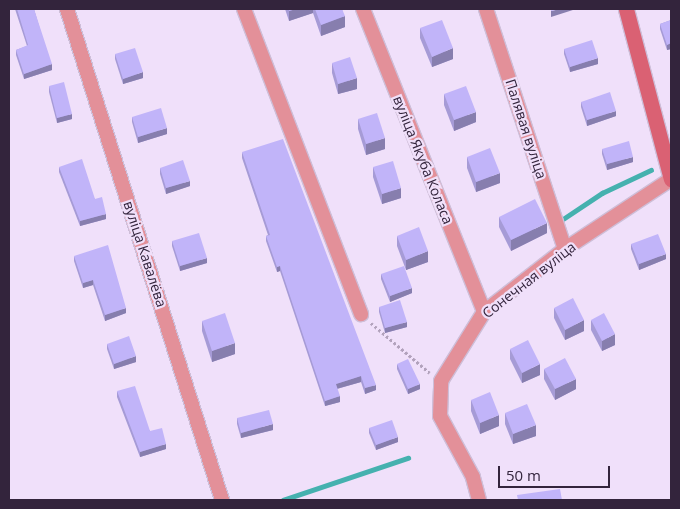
<!DOCTYPE html>
<html>
<head>
<meta charset="utf-8">
<style>
  body { margin:0 }
  #map { position:relative; width:680px; height:509px; overflow:hidden; background:#f0e0fa; font-family:"Open Sans",sans-serif }
  div>[style] { position:absolute }
  .stream>* { height:4.5px; margin:-2.25px; padding:0 2.25px; transform-origin:2.25px; border-radius:2.25px; background:#45b1af }
  .path>* { height:2.5px; margin-top:-1.25px; transform-origin:0; background:repeating-linear-gradient(90deg,#b2a2bc 0 2.5px,transparent 0 5px) }
  .roads { filter:drop-shadow(1px 0 #cebed8) drop-shadow(-1px 0 #cebed8) drop-shadow(0 1px #cebed8) drop-shadow(0 -1px #cebed8) }
  .street>* { height:14px; margin:-7px; padding:0 7px; transform-origin:7px; border-radius:7px; background:#e39099 }
  .secondary>* { height:15px; margin:-7.5px; padding:0 7.5px; transform-origin:7.5px; border-radius:7.5px; background:#da6173 }
  .wall>* { inset:0; background:#a69bd6 }
  .shaded-wall>* { inset:0; background:#877eae }
  .building>* { inset:0; background:#c1b4f9 }
  span { translate:-50% -50%; white-space:nowrap; text-align:center; line-height:1.15; -webkit-text-stroke:4.5px #f0e0fa; paint-order:stroke }
  .street-label { font-size:14px; color:#33243c }
  .frame { position:absolute; inset:0; border:10px solid #33243c; pointer-events:none }
  .scale { position:absolute; left:498px; top:466px; width:112px; height:22px; box-sizing:border-box; border:2px solid #33243c; border-top:0; padding-left:6px; font-size:15px; line-height:18px; white-space:nowrap; color:#33243c; -webkit-text-stroke:4px #f0e0fa; paint-order:stroke }
</style>
</head>
<body>
<div id="map">
  <div class="stream">
    <div style="left:563px;top:219px;width:47px;rotate:-33.7deg"></div>
    <div style="left:602px;top:193px;width:54px;rotate:-25.1deg"></div>
    <div style="left:283px;top:500px;width:132px;rotate:-18.6deg"></div>
  </div>
  <div class="path">
    <div style="left:371px;top:323px;width:77px;rotate:40.3deg"></div>
  </div>
  <div class="roads">
    <div class="street">
      <div style="left:67px;top:9px;width:515px;rotate:72.48deg"></div>
      <div style="left:244px;top:9px;width:327px;rotate:69deg"></div>
      <div style="left:363px;top:9px;width:326px;rotate:68.2deg"></div>
      <div style="left:486px;top:9px;width:253px;rotate:71.8deg"></div>
      <div style="left:479px;top:500px;width:24px;rotate:-105deg"></div>
      <div style="left:473px;top:477px;width:69px;rotate:-118.4deg"></div>
      <div style="left:440px;top:416px;width:35px;rotate:-88deg"></div>
      <div style="left:441px;top:381px;width:81px;rotate:-58.1deg"></div>
      <div style="left:484px;top:312px;width:103px;rotate:-37.9deg"></div>
      <div style="left:565px;top:249px;width:127px;rotate:-33.4deg"></div>
    </div>
    <div class="secondary">
      <div style="left:626px;top:9px;width:176px;rotate:75.2deg"></div>
    </div>
  </div>
  <div class="wall">
    <div style="clip-path:polygon(15px 9px,34px 9px,52px 70px,24px 79px,16px 55px,16px 50px,27px 46px)"></div>
    <div style="clip-path:polygon(285px 9px,342px 9px,345px 27px,321px 36px,313px 13px,289px 21px)"></div>
    <div style="clip-path:polygon(671px 20px,671px 49px,667px 50px,660px 29px,660px 24px)"></div>
    <div style="clip-path:polygon(420px 28px,453px 59px,432px 67px,420px 38px)"></div>
    <div style="clip-path:polygon(564px 49px,598px 64px,570px 72px,564px 54px)"></div>
    <div style="clip-path:polygon(115px 54px,143px 78px,123px 84px,115px 59px)"></div>
    <div style="clip-path:polygon(332px 63px,357px 89px,338px 94px,332px 73px)"></div>
    <div style="clip-path:polygon(49px 86px,72px 119px,57px 123px,49px 92px)"></div>
    <div style="clip-path:polygon(444px 94px,476px 122px,454px 131px,444px 105px)"></div>
    <div style="clip-path:polygon(581px 102px,616px 116px,587px 126px,581px 107px)"></div>
    <div style="clip-path:polygon(132px 117px,167px 134px,138px 143px,132px 122px)"></div>
    <div style="clip-path:polygon(358px 119px,385px 149px,366px 155px,358px 129px)"></div>
    <div style="clip-path:polygon(602px 149px,633px 162px,607px 170px,602px 154px)"></div>
    <div style="clip-path:polygon(242px 152px,376px 390px,365px 394px,361px 382px,337px 389px,340px 402px,325px 406px,280px 271px,277px 272px,266px 241px,266px 236px,268px 235px,242px 158px)"></div>
    <div style="clip-path:polygon(467px 157px,500px 183px,476px 192px,467px 168px)"></div>
    <div style="clip-path:polygon(59px 167px,95px 199px,106px 219px,80px 226px,59px 172px)"></div>
    <div style="clip-path:polygon(373px 167px,401px 198px,382px 204px,373px 177px)"></div>
    <div style="clip-path:polygon(160px 168px,190px 186px,166px 194px,160px 174px)"></div>
    <div style="clip-path:polygon(499px 217px,547px 233px,511px 251px,499px 227px)"></div>
    <div style="clip-path:polygon(397px 236px,428px 262px,406px 270px,397px 246px)"></div>
    <div style="clip-path:polygon(172px 241px,207px 263px,180px 271px,172px 246px)"></div>
    <div style="clip-path:polygon(631px 244px,666px 259px,639px 270px,631px 249px)"></div>
    <div style="clip-path:polygon(74px 256px,126px 313px,105px 321px,93px 285px,83px 288px,74px 261px)"></div>
    <div style="clip-path:polygon(381px 274px,412px 293px,390px 302px,381px 279px)"></div>
    <div style="clip-path:polygon(379px 307px,407px 327px,385px 333px,379px 312px)"></div>
    <div style="clip-path:polygon(554px 308px,584px 331px,565px 340px,554px 318px)"></div>
    <div style="clip-path:polygon(591px 320px,615px 345px,602px 351px,591px 330px)"></div>
    <div style="clip-path:polygon(202px 321px,235px 354px,212px 362px,202px 331px)"></div>
    <div style="clip-path:polygon(107px 344px,136px 362px,114px 369px,107px 349px)"></div>
    <div style="clip-path:polygon(510px 349px,540px 375px,522px 383px,510px 359px)"></div>
    <div style="clip-path:polygon(397px 364px,420px 389px,408px 394px,397px 369px)"></div>
    <div style="clip-path:polygon(544px 369px,576px 389px,555px 400px,544px 379px)"></div>
    <div style="clip-path:polygon(117px 391px,150px 431px,166px 449px,140px 457px,117px 397px)"></div>
    <div style="clip-path:polygon(471px 400px,499px 426px,480px 434px,471px 411px)"></div>
    <div style="clip-path:polygon(505px 413px,536px 436px,513px 444px,505px 424px)"></div>
    <div style="clip-path:polygon(237px 418px,273px 430px,241px 438px,237px 424px)"></div>
    <div style="clip-path:polygon(369px 428px,398px 442px,376px 450px,369px 433px)"></div>
  </div>
  <div class="shaded-wall">
    <div style="clip-path:polygon(296px 9px,313px 9px,313px 13px,289px 21px,289px 11px)"></div>
    <div style="clip-path:polygon(560px 9px,576px 9px,551px 17px,551px 11px)"></div>
    <div style="clip-path:polygon(345px 16px,345px 27px,321px 36px,321px 25px)"></div>
    <div style="clip-path:polygon(671px 43px,671px 49px,667px 50px,667px 45px)"></div>
    <div style="clip-path:polygon(453px 48px,453px 59px,432px 67px,432px 57px)"></div>
    <div style="clip-path:polygon(598px 58px,598px 64px,570px 72px,570px 67px)"></div>
    <div style="clip-path:polygon(52px 64px,52px 70px,24px 79px,24px 74px)"></div>
    <div style="clip-path:polygon(143px 72px,143px 78px,123px 84px,123px 79px)"></div>
    <div style="clip-path:polygon(357px 78px,357px 89px,338px 94px,338px 84px)"></div>
    <div style="clip-path:polygon(616px 111px,616px 116px,587px 126px,587px 120px)"></div>
    <div style="clip-path:polygon(476px 112px,476px 122px,454px 131px,454px 120px)"></div>
    <div style="clip-path:polygon(72px 114px,72px 119px,57px 123px,57px 118px)"></div>
    <div style="clip-path:polygon(167px 128px,167px 134px,138px 143px,138px 137px)"></div>
    <div style="clip-path:polygon(385px 138px,385px 149px,366px 155px,366px 144px)"></div>
    <div style="clip-path:polygon(633px 157px,633px 162px,607px 170px,607px 164px)"></div>
    <div style="clip-path:polygon(500px 173px,500px 183px,476px 192px,476px 182px)"></div>
    <div style="clip-path:polygon(190px 181px,190px 186px,166px 194px,166px 188px)"></div>
    <div style="clip-path:polygon(401px 188px,401px 198px,382px 204px,382px 194px)"></div>
    <div style="clip-path:polygon(106px 214px,106px 219px,80px 226px,80px 221px)"></div>
    <div style="clip-path:polygon(547px 223px,547px 233px,511px 251px,511px 240px)"></div>
    <div style="clip-path:polygon(428px 251px,428px 262px,406px 270px,406px 260px)"></div>
    <div style="clip-path:polygon(666px 254px,666px 259px,639px 270px,639px 264px)"></div>
    <div style="clip-path:polygon(207px 258px,207px 263px,180px 271px,180px 266px)"></div>
    <div style="clip-path:polygon(280px 266px,280px 271px,277px 272px,277px 267px)"></div>
    <div style="clip-path:polygon(93px 280px,93px 285px,83px 288px,83px 283px)"></div>
    <div style="clip-path:polygon(412px 288px,412px 293px,390px 302px,390px 296px)"></div>
    <div style="clip-path:polygon(126px 308px,126px 313px,105px 321px,105px 315px)"></div>
    <div style="clip-path:polygon(584px 320px,584px 331px,565px 340px,565px 330px)"></div>
    <div style="clip-path:polygon(407px 322px,407px 327px,385px 333px,385px 328px)"></div>
    <div style="clip-path:polygon(615px 334px,615px 345px,602px 351px,602px 341px)"></div>
    <div style="clip-path:polygon(235px 343px,235px 354px,212px 362px,212px 351px)"></div>
    <div style="clip-path:polygon(136px 356px,136px 362px,114px 369px,114px 364px)"></div>
    <div style="clip-path:polygon(540px 364px,540px 375px,522px 383px,522px 373px)"></div>
    <div style="clip-path:polygon(361px 376px,361px 382px,336px 389px,336px 384px)"></div>
    <div style="clip-path:polygon(576px 379px,576px 389px,555px 400px,555px 389px)"></div>
    <div style="clip-path:polygon(420px 384px,420px 389px,408px 394px,408px 389px)"></div>
    <div style="clip-path:polygon(376px 385px,376px 390px,365px 394px,365px 388px)"></div>
    <div style="clip-path:polygon(340px 396px,340px 402px,325px 406px,325px 401px)"></div>
    <div style="clip-path:polygon(499px 415px,499px 426px,480px 434px,480px 423px)"></div>
    <div style="clip-path:polygon(273px 424px,273px 430px,241px 438px,241px 433px)"></div>
    <div style="clip-path:polygon(536px 425px,536px 436px,513px 444px,513px 434px)"></div>
    <div style="clip-path:polygon(398px 437px,398px 442px,376px 450px,376px 445px)"></div>
    <div style="clip-path:polygon(166px 444px,166px 449px,140px 457px,140px 452px)"></div>
  </div>
  <div class="building">
    <div style="clip-path:polygon(17px 9px,34px 9px,52px 64px,24px 74px,16px 50px,28px 45px)"></div>
    <div style="clip-path:polygon(289px 9px,296px 9px,289px 11px)"></div>
    <div style="clip-path:polygon(315px 9px,342px 9px,345px 16px,321px 25px)"></div>
    <div style="clip-path:polygon(551px 9px,560px 9px,551px 11px)"></div>
    <div style="clip-path:polygon(442px 20px,453px 48px,432px 57px,420px 28px)"></div>
    <div style="clip-path:polygon(671px 20px,671px 43px,667px 45px,660px 24px)"></div>
    <div style="clip-path:polygon(592px 40px,598px 58px,570px 67px,564px 49px)"></div>
    <div style="clip-path:polygon(135px 48px,143px 72px,123px 79px,115px 54px)"></div>
    <div style="clip-path:polygon(350px 57px,357px 78px,338px 84px,332px 63px)"></div>
    <div style="clip-path:polygon(64px 82px,72px 114px,57px 118px,49px 86px)"></div>
    <div style="clip-path:polygon(466px 86px,476px 112px,454px 120px,444px 94px)"></div>
    <div style="clip-path:polygon(610px 92px,616px 111px,587px 120px,581px 102px)"></div>
    <div style="clip-path:polygon(161px 108px,167px 128px,138px 137px,132px 117px)"></div>
    <div style="clip-path:polygon(377px 113px,385px 138px,366px 144px,358px 119px)"></div>
    <div style="clip-path:polygon(283px 139px,376px 385px,365px 388px,361px 376px,336px 384px,340px 396px,325px 401px,280px 266px,277px 267px,266px 236px,270px 235px,242px 152px)"></div>
    <div style="clip-path:polygon(629px 141px,633px 157px,607px 164px,602px 149px)"></div>
    <div style="clip-path:polygon(490px 148px,500px 173px,476px 182px,467px 157px)"></div>
    <div style="clip-path:polygon(82px 159px,95px 199px,102px 197px,106px 214px,80px 221px,59px 167px)"></div>
    <div style="clip-path:polygon(183px 160px,190px 181px,166px 188px,160px 168px)"></div>
    <div style="clip-path:polygon(393px 161px,401px 188px,382px 194px,373px 167px)"></div>
    <div style="clip-path:polygon(535px 199px,547px 223px,511px 240px,499px 217px)"></div>
    <div style="clip-path:polygon(419px 227px,428px 251px,406px 260px,397px 236px)"></div>
    <div style="clip-path:polygon(199px 233px,207px 258px,180px 266px,172px 241px)"></div>
    <div style="clip-path:polygon(658px 234px,666px 254px,639px 264px,631px 244px)"></div>
    <div style="clip-path:polygon(108px 245px,126px 308px,105px 315px,93px 280px,83px 283px,74px 256px)"></div>
    <div style="clip-path:polygon(404px 266px,412px 288px,390px 296px,381px 274px)"></div>
    <div style="clip-path:polygon(573px 298px,584px 320px,565px 330px,554px 308px)"></div>
    <div style="clip-path:polygon(400px 300px,407px 322px,385px 328px,379px 307px)"></div>
    <div style="clip-path:polygon(225px 313px,235px 343px,212px 351px,202px 321px)"></div>
    <div style="clip-path:polygon(604px 313px,615px 334px,602px 341px,591px 320px)"></div>
    <div style="clip-path:polygon(129px 336px,136px 356px,114px 364px,107px 344px)"></div>
    <div style="clip-path:polygon(528px 340px,540px 364px,522px 373px,510px 349px)"></div>
    <div style="clip-path:polygon(565px 358px,576px 379px,555px 389px,544px 369px)"></div>
    <div style="clip-path:polygon(408px 359px,420px 384px,408px 389px,397px 364px)"></div>
    <div style="clip-path:polygon(135px 386px,150px 431px,162px 428px,166px 444px,140px 452px,117px 391px)"></div>
    <div style="clip-path:polygon(490px 392px,499px 415px,480px 423px,471px 400px)"></div>
    <div style="clip-path:polygon(527px 404px,536px 425px,513px 434px,505px 413px)"></div>
    <div style="clip-path:polygon(269px 410px,273px 424px,241px 433px,237px 418px)"></div>
    <div style="clip-path:polygon(392px 420px,398px 437px,376px 445px,369px 428px)"></div>
    <div style="clip-path:polygon(560px 489px,562px 500px,518px 500px,517px 495px)"></div>
  </div>
  <div class="street-label">
    <span style="left:526px;top:129px;rotate:72deg">Палявая вуліца</span>
    <span style="left:423px;top:160px;rotate:68deg">вуліца Якуба Коласа</span>
    <span style="left:145px;top:254px;rotate:72deg">вуліца Кавалёва</span>
    <span style="left:529px;top:280px;rotate:-38deg">Сонечная вуліца</span>
  </div>
  <div class="frame"></div>
  <div class="scale">50 m</div>
</div>
</body>
</html>
